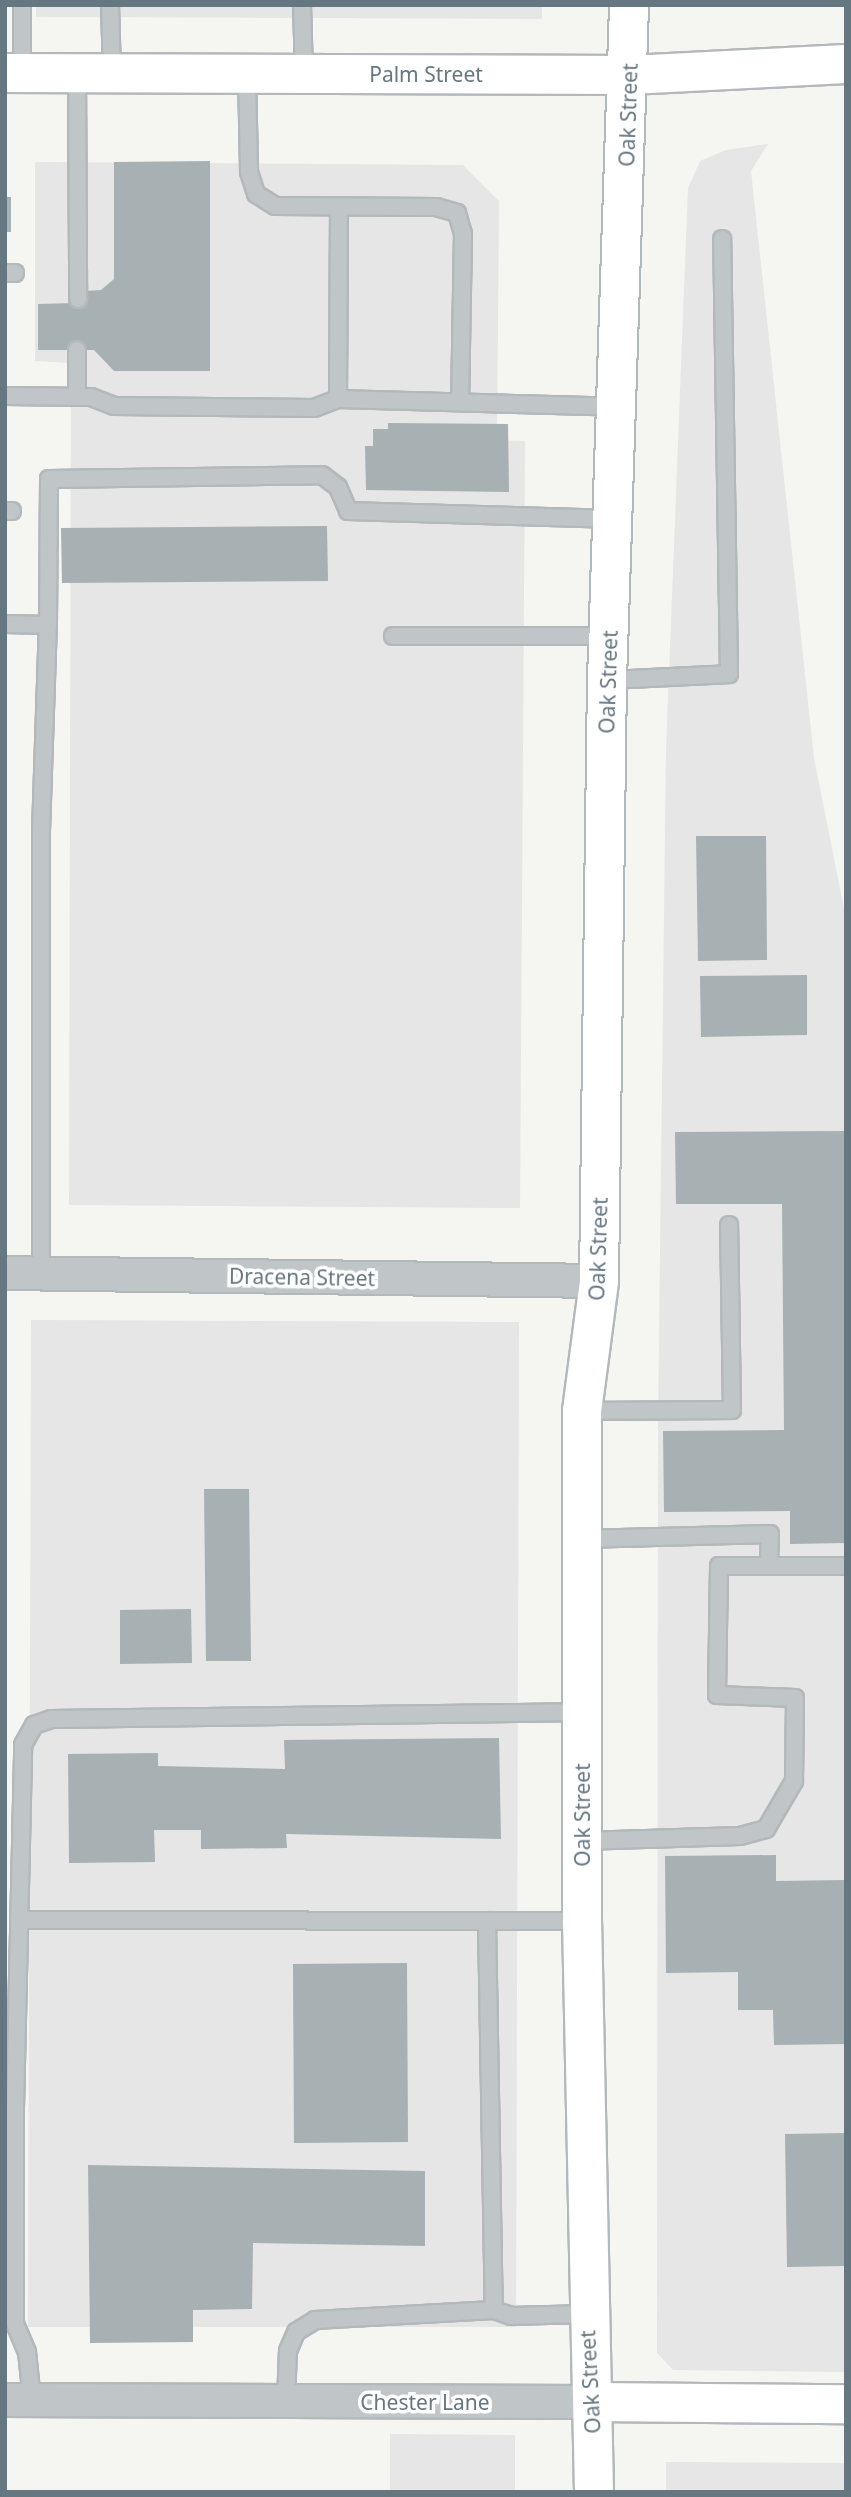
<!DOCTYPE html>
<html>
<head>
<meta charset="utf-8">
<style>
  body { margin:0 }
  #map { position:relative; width:851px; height:2497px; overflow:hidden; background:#f5f5f1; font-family:"Noto Sans",sans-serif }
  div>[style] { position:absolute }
  .built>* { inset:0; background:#e5e6e5 }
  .building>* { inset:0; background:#a7b0b3 }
  .roads { filter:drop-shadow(2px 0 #b3b8bb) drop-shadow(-2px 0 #b3b8bb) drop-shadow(0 2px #b3b8bb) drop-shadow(0 -2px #b3b8bb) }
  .lane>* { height:16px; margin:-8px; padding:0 8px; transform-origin:8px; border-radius:8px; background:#c0c5c7 }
  .street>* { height:32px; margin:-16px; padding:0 16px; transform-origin:16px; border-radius:16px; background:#c0c5c7 }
  .secondary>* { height:38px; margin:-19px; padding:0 19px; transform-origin:19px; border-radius:19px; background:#fff }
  span { translate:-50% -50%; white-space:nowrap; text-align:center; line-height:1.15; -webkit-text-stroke:7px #fff; paint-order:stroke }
  .street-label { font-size:21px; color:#657781 }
  .frame { position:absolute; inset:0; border:7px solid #657781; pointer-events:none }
</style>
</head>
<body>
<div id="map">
  <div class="built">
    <div style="clip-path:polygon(36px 5px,542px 5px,542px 19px,36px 17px)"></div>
    <div style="clip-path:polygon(768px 144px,751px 171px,814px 758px,846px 919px,846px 2372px,673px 2370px,657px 2353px,658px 1423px,666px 750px,688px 188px,700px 161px,726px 150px)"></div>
    <div style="clip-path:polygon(35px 162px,463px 165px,499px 201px,497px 440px,525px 441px,520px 1208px,69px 1205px,71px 363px,35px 361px)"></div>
    <div style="clip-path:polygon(31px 1320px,519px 1322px,516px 2327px,28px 2327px)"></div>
    <div style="clip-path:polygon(390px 2434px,515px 2435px,515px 2492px,390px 2492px)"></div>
    <div style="clip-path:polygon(666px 2462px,846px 2463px,846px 2492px,666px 2492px)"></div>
  </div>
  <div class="building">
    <div style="clip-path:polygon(210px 161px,210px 371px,114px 371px,94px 350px,38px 350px,38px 304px,74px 303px,85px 291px,101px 290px,114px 279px,114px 162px)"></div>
    <div style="clip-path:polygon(5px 197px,11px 197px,11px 232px,5px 232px)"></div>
    <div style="clip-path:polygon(388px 423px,508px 424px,509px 492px,366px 490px,365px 446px,373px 446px,373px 429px,388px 429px)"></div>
    <div style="clip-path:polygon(327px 526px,328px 581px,62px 583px,61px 528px)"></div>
    <div style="clip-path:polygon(696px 836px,766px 836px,767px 960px,698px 961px)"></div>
    <div style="clip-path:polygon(807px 975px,807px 1035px,701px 1037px,700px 976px)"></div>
    <div style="clip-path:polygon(846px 1131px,846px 1543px,790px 1544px,790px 1511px,664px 1512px,663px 1431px,784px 1430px,782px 1204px,676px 1204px,675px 1132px)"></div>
    <div style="clip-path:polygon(204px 1489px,249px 1489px,251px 1661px,206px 1661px)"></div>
    <div style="clip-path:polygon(191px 1609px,192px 1663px,120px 1664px,120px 1610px)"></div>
    <div style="clip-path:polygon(499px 1738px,501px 1839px,286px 1834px,287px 1848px,201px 1849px,201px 1830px,154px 1830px,155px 1862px,69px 1863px,68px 1754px,158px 1753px,158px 1766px,285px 1769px,284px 1740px)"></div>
    <div style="clip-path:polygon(776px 1855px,776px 1881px,846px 1880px,846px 2044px,774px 2045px,773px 2010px,738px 2010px,738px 1972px,666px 1973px,665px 1856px)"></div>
    <div style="clip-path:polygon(407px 1963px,408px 2142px,294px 2143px,293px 1964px)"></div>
    <div style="clip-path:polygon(846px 2133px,846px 2266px,787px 2267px,785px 2134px)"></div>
    <div style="clip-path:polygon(88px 2165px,425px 2171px,425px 2246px,253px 2243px,252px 2309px,193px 2310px,193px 2342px,90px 2343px)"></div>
  </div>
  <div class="roads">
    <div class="lane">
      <div style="left:22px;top:5px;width:68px;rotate:90deg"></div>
      <div style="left:110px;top:5px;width:68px;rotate:88.3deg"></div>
      <div style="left:302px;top:5px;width:69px;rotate:88.3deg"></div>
      <div style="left:77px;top:73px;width:226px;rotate:89.7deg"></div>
      <div style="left:247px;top:74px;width:98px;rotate:88.8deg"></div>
      <div style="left:249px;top:172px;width:23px;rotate:72deg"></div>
      <div style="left:256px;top:194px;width:22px;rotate:32deg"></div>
      <div style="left:275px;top:206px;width:161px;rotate:0.4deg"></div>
      <div style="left:436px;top:207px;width:22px;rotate:16deg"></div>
      <div style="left:457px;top:213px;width:22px;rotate:74deg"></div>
      <div style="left:463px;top:234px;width:165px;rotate:91deg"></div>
      <div style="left:5px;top:273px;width:10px"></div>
      <div style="left:5px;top:396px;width:86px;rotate:0.7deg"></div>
      <div style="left:91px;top:397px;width:25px;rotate:21deg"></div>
      <div style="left:114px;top:406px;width:200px;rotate:0.6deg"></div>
      <div style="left:314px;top:408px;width:26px;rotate:-21deg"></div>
      <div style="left:338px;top:399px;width:279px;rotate:1.6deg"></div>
      <div style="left:77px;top:397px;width:47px;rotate:-90deg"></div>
      <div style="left:338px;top:399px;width:192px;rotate:-89.7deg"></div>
      <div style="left:5px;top:511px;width:7px"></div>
      <div style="left:5px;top:624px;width:43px;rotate:1.3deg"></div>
      <div style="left:48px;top:625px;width:146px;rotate:-89.6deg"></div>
      <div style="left:49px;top:479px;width:273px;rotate:-0.8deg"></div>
      <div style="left:322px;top:475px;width:20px;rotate:37deg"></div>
      <div style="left:338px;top:487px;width:26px;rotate:67deg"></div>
      <div style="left:348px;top:511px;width:267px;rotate:1.7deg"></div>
      <div style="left:393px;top:636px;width:217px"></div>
      <div style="left:607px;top:680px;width:122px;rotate:-2.8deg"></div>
      <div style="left:729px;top:674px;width:435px;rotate:-90.9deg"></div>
      <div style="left:41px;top:1273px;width:441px;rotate:-90deg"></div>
      <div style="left:41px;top:832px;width:207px;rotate:-88.1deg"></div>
      <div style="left:582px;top:1411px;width:150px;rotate:-0.4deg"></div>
      <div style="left:732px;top:1410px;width:185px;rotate:-90.9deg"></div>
      <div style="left:582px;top:1539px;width:188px;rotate:-1.5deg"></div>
      <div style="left:770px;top:1534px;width:32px;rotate:92deg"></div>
      <div style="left:582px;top:1841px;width:158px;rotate:-1.8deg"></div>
      <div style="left:740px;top:1836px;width:27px;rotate:-15deg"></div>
      <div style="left:766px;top:1829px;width:56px;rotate:-59.7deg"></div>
      <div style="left:794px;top:1781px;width:83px;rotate:-89.3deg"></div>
      <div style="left:795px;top:1698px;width:78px;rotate:-177.8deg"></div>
      <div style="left:717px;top:1695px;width:129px;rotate:-89.1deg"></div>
      <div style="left:719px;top:1566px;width:127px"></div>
      <div style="left:19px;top:1920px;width:563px;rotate:0.1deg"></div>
      <div style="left:487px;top:1921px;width:389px;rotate:89deg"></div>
      <div style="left:32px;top:2400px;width:48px;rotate:-95.9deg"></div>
      <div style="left:27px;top:2352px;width:30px;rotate:-113deg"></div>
      <div style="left:15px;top:2324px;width:216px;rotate:-90deg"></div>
      <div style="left:15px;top:2108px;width:363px;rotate:-88.7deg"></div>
      <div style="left:23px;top:1745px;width:23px;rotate:-61deg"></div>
      <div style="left:34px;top:1725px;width:18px;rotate:-19deg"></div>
      <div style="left:51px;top:1719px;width:532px;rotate:-0.75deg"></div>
      <div style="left:286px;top:2402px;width:51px;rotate:-87.8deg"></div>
      <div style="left:288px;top:2351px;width:21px;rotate:-67deg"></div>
      <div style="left:296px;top:2332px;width:22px;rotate:-32deg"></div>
      <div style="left:315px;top:2320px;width:179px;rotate:-3.2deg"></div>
      <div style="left:494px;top:2310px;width:18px;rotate:19deg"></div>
      <div style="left:511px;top:2316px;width:75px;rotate:-1.5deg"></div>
    </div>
    <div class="street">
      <div style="left:5px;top:1273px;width:594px;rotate:0.77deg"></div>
      <div style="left:5px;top:2400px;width:588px;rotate:0.19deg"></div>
    </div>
    <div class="secondary">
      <div style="left:5px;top:73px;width:625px;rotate:0.18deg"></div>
      <div style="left:630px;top:75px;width:216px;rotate:-2.9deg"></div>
      <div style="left:593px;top:2402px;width:253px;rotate:0.5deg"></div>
      <div style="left:594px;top:2492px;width:571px;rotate:-91.2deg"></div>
      <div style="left:582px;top:1921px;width:510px;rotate:-90deg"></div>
      <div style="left:582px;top:1411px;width:131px;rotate:-82.5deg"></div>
      <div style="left:599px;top:1281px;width:601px;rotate:-89.24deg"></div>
      <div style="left:607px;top:680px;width:675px;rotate:-88.13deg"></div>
    </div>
  </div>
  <div class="street-label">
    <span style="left:426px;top:74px">Palm Street</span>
    <span style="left:628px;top:115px;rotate:-88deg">Oak Street</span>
    <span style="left:608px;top:682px;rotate:-88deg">Oak Street</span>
    <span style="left:598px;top:1249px;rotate:-88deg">Oak Street</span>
    <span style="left:302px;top:1277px;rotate:1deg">Dracena Street</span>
    <span style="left:582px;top:1815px;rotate:-90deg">Oak Street</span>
    <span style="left:590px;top:2382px;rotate:-93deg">Oak Street</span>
    <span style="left:425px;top:2402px">Chester Lane</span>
  </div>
  <div class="frame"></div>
</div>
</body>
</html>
